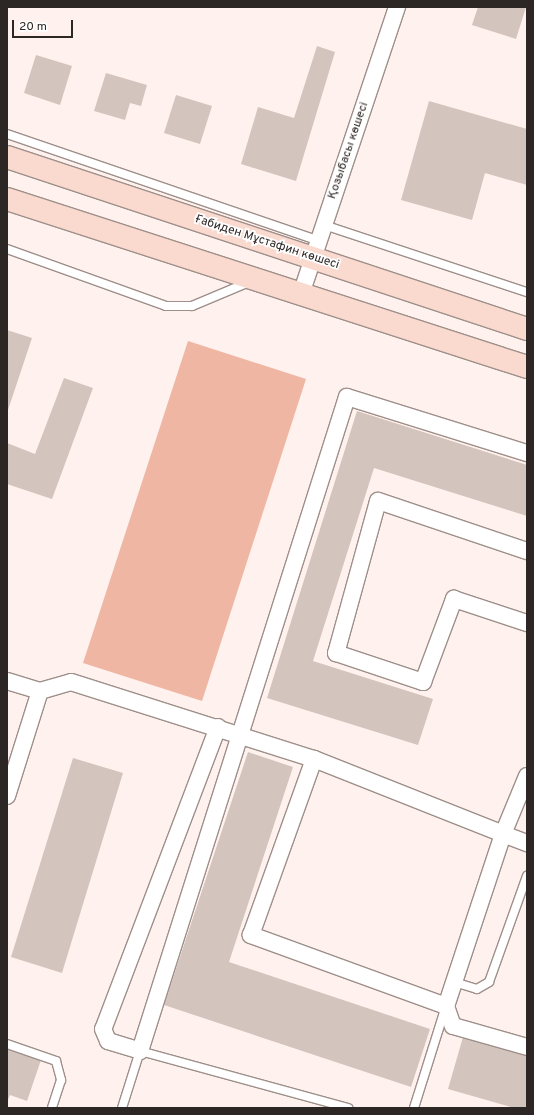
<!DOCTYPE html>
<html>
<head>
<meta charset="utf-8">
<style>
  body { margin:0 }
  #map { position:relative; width:534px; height:1115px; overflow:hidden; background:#fff1ed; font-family:Overpass,sans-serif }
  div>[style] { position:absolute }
  .green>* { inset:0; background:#eeb6a3 }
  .building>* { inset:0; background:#d4c4be }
  .roads { filter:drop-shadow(1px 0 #9e8f8a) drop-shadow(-1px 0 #9e8f8a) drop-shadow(0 1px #9e8f8a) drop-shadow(0 -1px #9e8f8a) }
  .lane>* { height:8px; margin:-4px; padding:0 4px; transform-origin:4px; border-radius:4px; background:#fff }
  .street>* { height:16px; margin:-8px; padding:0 8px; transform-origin:8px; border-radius:8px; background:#fff }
  .secondary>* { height:22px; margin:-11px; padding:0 11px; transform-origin:11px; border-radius:11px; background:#fadacf }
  span { translate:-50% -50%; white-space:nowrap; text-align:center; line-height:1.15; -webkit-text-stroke:3.5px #fff; paint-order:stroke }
  .street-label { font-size:12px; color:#2c2624 }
  .frame { position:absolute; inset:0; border:8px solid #2c2624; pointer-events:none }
  .scale { position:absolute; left:12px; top:20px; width:61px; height:18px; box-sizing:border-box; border:2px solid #2c2624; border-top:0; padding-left:5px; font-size:12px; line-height:14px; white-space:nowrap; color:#2c2624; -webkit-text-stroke:3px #fff; paint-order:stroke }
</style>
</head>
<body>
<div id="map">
  <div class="green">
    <div style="clip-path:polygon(188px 341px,306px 379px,202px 701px,83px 663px)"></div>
  </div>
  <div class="building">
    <div style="clip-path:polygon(478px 7px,526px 7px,516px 39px,472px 25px)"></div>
    <div style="clip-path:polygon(317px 46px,335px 52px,296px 181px,241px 164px,258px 107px,294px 118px)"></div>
    <div style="clip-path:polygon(36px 55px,72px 66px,60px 105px,24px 93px)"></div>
    <div style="clip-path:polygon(106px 73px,147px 85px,141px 106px,130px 103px,125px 120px,94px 111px)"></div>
    <div style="clip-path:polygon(176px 95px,212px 106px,200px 144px,164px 133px)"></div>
    <div style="clip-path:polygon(429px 101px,527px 129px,527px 185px,485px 173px,472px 220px,401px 200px)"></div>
    <div style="clip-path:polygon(7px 330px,32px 338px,7px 413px)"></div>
    <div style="clip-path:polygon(64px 378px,93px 388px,52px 499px,7px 484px,7px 443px,35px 454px)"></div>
    <div style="clip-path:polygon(357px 411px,527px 465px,527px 516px,374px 468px,313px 661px,433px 699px,418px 745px,267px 698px)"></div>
    <div style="clip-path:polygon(248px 752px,293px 767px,229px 962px,430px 1029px,411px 1087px,164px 1005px)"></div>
    <div style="clip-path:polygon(73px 758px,123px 773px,62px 973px,11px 957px)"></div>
    <div style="clip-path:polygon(463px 1037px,527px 1056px,527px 1108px,514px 1108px,448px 1089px)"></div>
    <div style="clip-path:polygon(7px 1048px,41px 1060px,27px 1101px,10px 1095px,7px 1102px)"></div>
  </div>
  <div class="roads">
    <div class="lane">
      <div style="left:7px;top:134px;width:330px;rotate:18.9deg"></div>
      <div style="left:324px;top:225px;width:214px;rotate:18.3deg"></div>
      <div style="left:7px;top:249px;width:169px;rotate:19.7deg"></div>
      <div style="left:166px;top:306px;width:26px"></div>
      <div style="left:192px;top:306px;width:62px;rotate:-22.8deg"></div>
      <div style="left:454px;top:982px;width:24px;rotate:17deg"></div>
      <div style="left:477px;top:989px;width:14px;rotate:-30deg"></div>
      <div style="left:489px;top:982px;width:113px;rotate:-70.3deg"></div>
      <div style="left:7px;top:1044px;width:52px;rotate:19.1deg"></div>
      <div style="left:56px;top:1061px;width:20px;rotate:75deg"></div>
      <div style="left:61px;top:1080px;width:29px;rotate:108deg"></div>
      <div style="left:122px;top:1108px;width:60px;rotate:-72.5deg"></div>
      <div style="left:140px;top:1051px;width:216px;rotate:15.3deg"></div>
      <div style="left:414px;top:1108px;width:104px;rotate:-72.6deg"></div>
    </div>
    <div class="street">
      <div style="left:301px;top:294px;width:303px;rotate:-71.5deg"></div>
      <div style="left:527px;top:551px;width:157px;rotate:-161.4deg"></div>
      <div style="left:378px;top:501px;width:158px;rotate:105.4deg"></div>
      <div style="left:336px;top:653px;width:92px;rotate:18.4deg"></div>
      <div style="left:423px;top:682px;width:89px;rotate:-69.5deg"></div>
      <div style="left:454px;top:599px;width:77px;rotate:18.2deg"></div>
      <div style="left:7px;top:681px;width:34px;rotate:17deg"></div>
      <div style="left:40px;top:691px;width:32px;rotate:-16deg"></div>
      <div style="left:71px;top:682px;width:255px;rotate:17.6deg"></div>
      <div style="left:218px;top:727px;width:323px;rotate:110.8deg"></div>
      <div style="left:103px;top:1029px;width:13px;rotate:67deg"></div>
      <div style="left:108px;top:1041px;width:34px;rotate:17deg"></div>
      <div style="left:140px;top:1051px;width:686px;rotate:-72.44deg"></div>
      <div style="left:347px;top:397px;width:189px;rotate:17.3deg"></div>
      <div style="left:527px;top:776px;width:63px;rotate:112.5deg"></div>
      <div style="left:503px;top:834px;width:181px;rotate:108.3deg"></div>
      <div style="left:446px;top:1006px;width:208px;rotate:-160deg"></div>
      <div style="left:251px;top:935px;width:187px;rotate:-70.3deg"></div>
      <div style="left:314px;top:759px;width:203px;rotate:21.6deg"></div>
      <div style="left:503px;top:834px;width:26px;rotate:21deg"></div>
      <div style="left:7px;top:796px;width:110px;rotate:-72.6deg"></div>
      <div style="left:446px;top:1006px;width:21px;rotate:71deg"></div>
      <div style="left:453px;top:1026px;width:77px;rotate:15.8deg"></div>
    </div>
    <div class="secondary">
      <div style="left:7px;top:157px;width:548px;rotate:18.3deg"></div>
      <div style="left:7px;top:199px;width:546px;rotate:17.9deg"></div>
    </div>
  </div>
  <div class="street-label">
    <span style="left:349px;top:151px;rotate:-71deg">Қозыбасы көшесі</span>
    <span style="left:267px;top:243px;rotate:18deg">Ғабиден Мұстафин көшесі</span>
  </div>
  <div class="frame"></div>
  <div class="scale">20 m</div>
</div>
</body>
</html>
